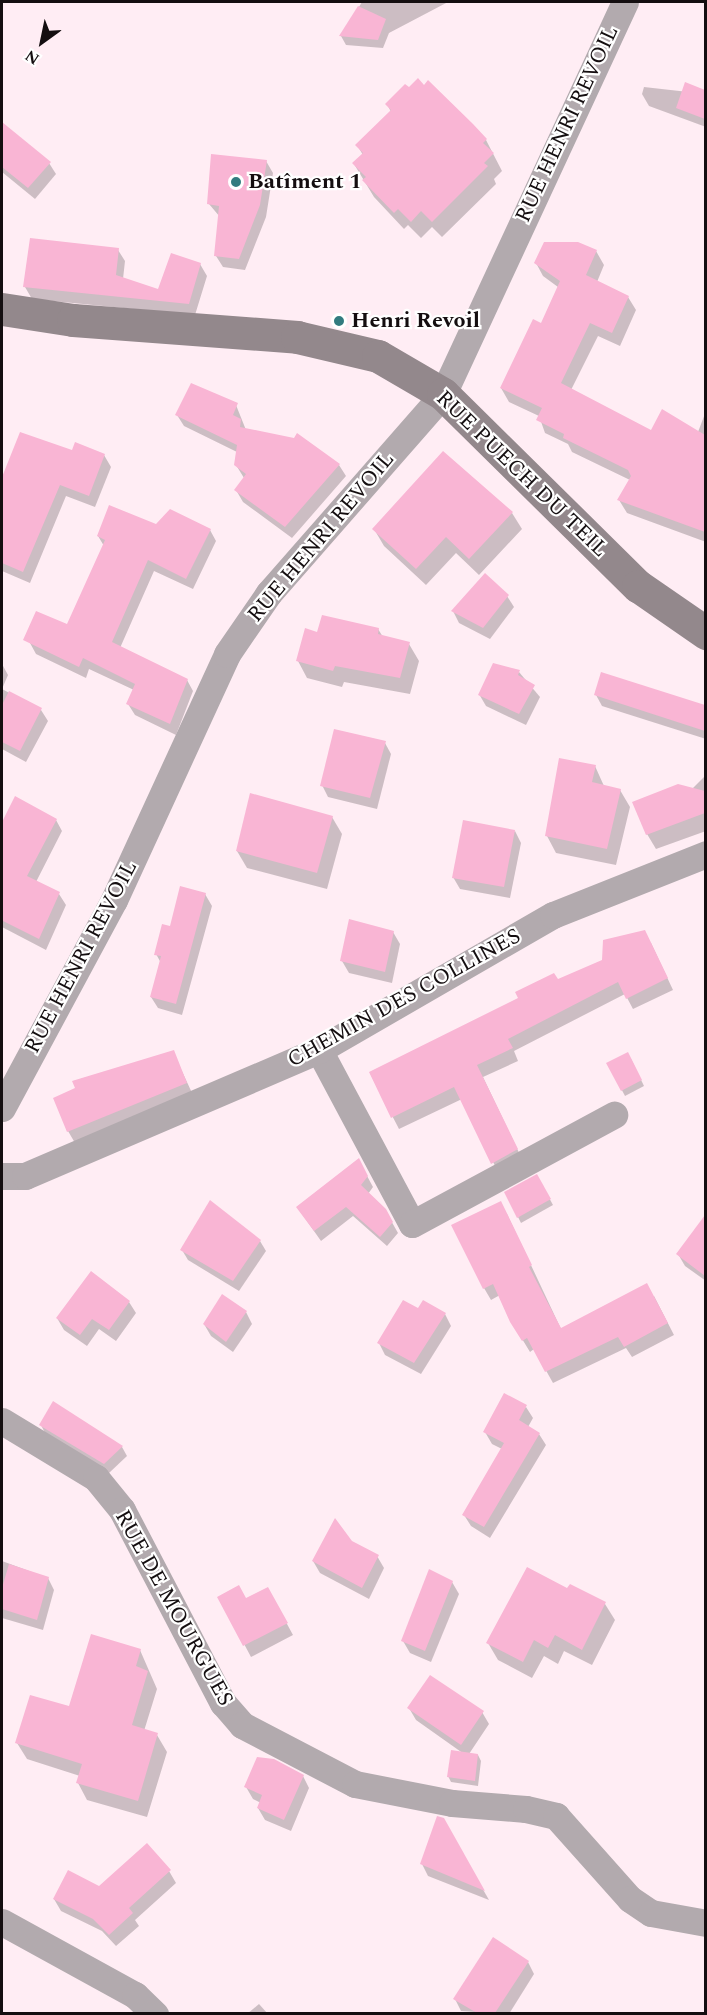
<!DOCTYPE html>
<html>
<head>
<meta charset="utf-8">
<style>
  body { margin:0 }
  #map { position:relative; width:707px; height:2015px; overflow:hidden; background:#ffedf4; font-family:Spectral,serif }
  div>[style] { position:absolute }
  .shadow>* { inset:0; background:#0003 }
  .building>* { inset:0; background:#f9b5d4 }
  .street>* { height:27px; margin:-13.5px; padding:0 13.5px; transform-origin:13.5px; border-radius:13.5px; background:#b2aaae }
  .secondary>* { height:33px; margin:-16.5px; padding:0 16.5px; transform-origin:16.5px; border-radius:16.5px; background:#93888c }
  .dots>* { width:16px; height:16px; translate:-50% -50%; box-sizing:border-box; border:3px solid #fff; border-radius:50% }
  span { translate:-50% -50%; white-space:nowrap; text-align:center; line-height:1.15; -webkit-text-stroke:4.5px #fff; paint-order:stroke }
  .street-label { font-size:22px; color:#140e10 }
  .poi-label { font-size:22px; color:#140e10; font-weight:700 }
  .left { translate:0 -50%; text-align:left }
  .frame { position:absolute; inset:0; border:3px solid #140e10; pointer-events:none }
  .north { position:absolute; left:12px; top:12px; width:60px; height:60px; -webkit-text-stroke:4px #fff; paint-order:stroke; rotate:213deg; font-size:16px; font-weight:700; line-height:24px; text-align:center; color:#140e10 }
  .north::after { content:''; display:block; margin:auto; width:21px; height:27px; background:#140e10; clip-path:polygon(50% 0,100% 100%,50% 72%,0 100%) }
</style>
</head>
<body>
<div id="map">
  <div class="shadow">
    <div style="clip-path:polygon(362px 2px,448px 2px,389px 33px,383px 48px,346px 45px,341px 36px)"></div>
    <div style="clip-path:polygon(644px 87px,706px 94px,706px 127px,649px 106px,642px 94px)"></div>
    <div style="clip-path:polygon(387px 104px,486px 140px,502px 171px,494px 179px,496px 184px,442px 237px,432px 227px,421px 238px,408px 225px,404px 229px,374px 197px,354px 164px,363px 155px,357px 145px,391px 112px)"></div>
    <div style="clip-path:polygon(2px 124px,49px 163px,56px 174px,35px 199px,2px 172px)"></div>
    <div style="clip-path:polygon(266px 161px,273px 173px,266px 217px,245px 270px,223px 267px,216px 256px,220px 217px,209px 204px)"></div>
    <div style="clip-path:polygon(118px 250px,125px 261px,123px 279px,159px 291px,200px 264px,207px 276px,195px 315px,32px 299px,25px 287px)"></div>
    <div style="clip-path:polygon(596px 251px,604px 265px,597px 282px,628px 297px,636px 310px,620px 346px,598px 336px,571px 390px,651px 432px,698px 432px,706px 411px,706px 542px,627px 513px,619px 500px,630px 480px,572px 452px,568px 444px,545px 433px,539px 416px,509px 402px,501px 388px,541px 325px,558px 287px,543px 276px,536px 263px)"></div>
    <div style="clip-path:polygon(236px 405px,246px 430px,339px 465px,346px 476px,292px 538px,243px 502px,236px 490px,244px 478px,236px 465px,237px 452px,184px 426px,177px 415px)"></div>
    <div style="clip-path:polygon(21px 434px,73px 452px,104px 455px,111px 467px,95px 507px,66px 496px,30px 583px,2px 571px,2px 480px)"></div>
    <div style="clip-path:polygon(512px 513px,522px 529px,479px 575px,456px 553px,426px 585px,384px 546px,374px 529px)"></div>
    <div style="clip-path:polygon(157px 526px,210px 530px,216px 541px,193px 589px,154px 571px,120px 648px,187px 680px,193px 691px,176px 735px,135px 715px,128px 704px,134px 690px,89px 669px,86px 678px,36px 654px,30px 643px,67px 626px,104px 546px,98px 536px)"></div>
    <div style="clip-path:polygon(507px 596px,514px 607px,490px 639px,459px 623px,453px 611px)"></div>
    <div style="clip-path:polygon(378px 629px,383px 637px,409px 644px,419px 661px,410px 694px,344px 682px,342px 687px,307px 678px,298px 661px,318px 634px)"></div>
    <div style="clip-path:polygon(2px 664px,8px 675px,2px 689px,41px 710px,48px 721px,26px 762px,2px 749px)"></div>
    <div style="clip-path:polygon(519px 672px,540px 697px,526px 725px,486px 706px,479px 694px)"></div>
    <div style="clip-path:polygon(602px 674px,706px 707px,706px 739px,602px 706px,596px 695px)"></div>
    <div style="clip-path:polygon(385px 743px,391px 754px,377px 809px,328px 797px,322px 785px)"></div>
    <div style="clip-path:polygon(595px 766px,604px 786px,620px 790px,630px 807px,616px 865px,556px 853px,547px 836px)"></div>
    <div style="clip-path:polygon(706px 775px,706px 831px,656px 849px,647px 834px)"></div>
    <div style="clip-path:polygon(16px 798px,56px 820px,62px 831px,36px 882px,59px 894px,66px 905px,46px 950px,2px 927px,2px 825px)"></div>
    <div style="clip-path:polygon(332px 817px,342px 834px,327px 889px,247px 868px,237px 851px)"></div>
    <div style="clip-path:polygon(515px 831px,521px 843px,510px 898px,460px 889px,453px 877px)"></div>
    <div style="clip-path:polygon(205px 894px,212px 906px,182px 1015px,158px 1008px,151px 997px,161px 963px,156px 954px)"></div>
    <div style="clip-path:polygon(393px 932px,400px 944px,392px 983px,349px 973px,342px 961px)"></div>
    <div style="clip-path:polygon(651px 943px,673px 990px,633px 1009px,625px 994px,514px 1051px,518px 1061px,483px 1077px,523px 1161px,499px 1174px,462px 1099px,399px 1129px,370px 1073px,557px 981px)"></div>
    <div style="clip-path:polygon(173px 1052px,193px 1095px,75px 1143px,68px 1131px,76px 1089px,74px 1081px)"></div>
    <div style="clip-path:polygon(631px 1059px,644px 1086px,625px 1096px,608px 1064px)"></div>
    <div style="clip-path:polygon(359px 1161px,373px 1187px,368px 1194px,385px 1210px,398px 1233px,387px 1246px,353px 1216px,321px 1241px,297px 1207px)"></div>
    <div style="clip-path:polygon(537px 1176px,553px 1205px,521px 1223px,506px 1193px)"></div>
    <div style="clip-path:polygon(507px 1214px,561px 1329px,654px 1296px,674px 1335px,632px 1357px,626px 1348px,553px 1383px,534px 1349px,530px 1352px,513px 1324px,500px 1295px,491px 1300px,484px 1288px)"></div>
    <div style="clip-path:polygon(701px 1224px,706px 1227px,706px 1281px,685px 1266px,678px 1254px)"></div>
    <div style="clip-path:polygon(260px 1241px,266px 1251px,239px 1291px,188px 1260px,182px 1250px)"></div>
    <div style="clip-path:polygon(129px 1302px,136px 1313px,116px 1341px,99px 1329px,87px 1346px,64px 1330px,57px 1318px)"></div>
    <div style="clip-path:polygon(418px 1310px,445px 1314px,451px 1326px,421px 1374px,385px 1355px,379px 1343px)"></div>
    <div style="clip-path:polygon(246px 1312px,252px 1324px,233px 1352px,211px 1336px,204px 1324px)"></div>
    <div style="clip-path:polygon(526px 1407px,533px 1418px,528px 1427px,539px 1434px,546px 1445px,490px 1538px,471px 1526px,464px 1515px,502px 1449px,492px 1444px,485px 1432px)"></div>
    <div style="clip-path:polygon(41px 1425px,122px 1447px,127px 1456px,109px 1473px,46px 1435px)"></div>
    <div style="clip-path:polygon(377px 1556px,384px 1568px,369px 1599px,320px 1573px,313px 1561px)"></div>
    <div style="clip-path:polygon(2px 1561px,48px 1578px,54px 1590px,43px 1630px,2px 1618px)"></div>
    <div style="clip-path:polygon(452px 1582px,459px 1594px,431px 1662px,410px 1653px,403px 1641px)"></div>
    <div style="clip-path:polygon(571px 1586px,605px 1604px,615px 1620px,592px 1665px,564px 1651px,558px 1664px,544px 1656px,532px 1678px,498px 1660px,488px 1643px)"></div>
    <div style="clip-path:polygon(268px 1589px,293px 1635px,251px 1657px,219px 1597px,246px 1600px)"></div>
    <div style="clip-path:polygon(140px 1650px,157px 1689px,144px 1731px,157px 1735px,167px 1752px,147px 1817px,87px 1800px,78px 1783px,80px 1776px,27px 1759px,17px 1743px,70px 1708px)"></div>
    <div style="clip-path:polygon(409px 1708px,482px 1712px,489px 1724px,469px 1754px,478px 1755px,481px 1761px,478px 1786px,451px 1782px,448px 1776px,464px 1754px,416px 1720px)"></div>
    <div style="clip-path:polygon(303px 1776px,309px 1788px,291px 1831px,265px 1820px,258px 1808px,261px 1803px,253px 1799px,246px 1787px)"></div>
    <div style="clip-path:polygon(443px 1819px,489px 1900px,428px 1876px,422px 1864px)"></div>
    <div style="clip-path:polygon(169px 1871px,176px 1883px,135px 1920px,139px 1926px,116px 1946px,102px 1931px,61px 1911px,54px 1899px)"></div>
    <div style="clip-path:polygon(528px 1962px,534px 1974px,509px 2014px,461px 2011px,455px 1999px)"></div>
    <div style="clip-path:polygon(259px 2004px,268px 2014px,247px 2014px)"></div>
  </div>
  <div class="building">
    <div style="clip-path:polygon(358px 6px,386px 19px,378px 40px,339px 36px)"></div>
    <div style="clip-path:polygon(418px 78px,424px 85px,428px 80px,473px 124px,487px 139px,483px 143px,494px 153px,484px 163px,488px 166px,432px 222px,421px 211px,411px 222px,398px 209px,394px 213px,362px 180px,366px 177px,352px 163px,363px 153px,355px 145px,391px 110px,385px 104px,405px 84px,409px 87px)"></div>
    <div style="clip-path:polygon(685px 82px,705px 90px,705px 119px,676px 108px)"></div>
    <div style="clip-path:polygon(2px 122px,51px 162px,28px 188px,2px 167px)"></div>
    <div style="clip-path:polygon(211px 154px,267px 160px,260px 205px,239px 259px,214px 256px,219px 206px,207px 204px)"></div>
    <div style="clip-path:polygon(30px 238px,119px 248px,116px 275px,158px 289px,171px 253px,201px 263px,189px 304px,23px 287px)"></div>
    <div style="clip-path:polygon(544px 242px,578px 242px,597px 250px,586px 275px,629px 296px,612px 333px,590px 323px,561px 383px,651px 430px,662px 409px,705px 435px,705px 532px,617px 500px,631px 476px,628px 470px,563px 438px,564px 434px,536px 420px,542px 408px,500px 388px,533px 319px,541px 323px,560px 281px,534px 263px)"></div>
    <div style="clip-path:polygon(191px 383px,238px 403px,233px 415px,241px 419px,240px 427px,294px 438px,297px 433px,340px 464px,285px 527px,234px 490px,246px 474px,234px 465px,237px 445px,175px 415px)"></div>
    <div style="clip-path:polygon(20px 432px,72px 450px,75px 442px,105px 454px,89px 496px,60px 485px,23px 572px,2px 563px,2px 477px)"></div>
    <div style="clip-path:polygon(443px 451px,513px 512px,469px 559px,446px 537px,416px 569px,372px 529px)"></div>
    <div style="clip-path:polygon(109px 505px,156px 524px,170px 509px,211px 529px,186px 579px,148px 560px,112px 642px,188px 679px,170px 724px,126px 704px,135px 684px,83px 658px,79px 667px,23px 640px,36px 611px,67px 624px,105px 540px,97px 536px)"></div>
    <div style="clip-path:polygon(485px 573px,509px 595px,483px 628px,451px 611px)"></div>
    <div style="clip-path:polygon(322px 615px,379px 628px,378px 634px,410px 642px,400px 678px,335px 666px,333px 671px,296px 661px,305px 628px,317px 632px)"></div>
    <div style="clip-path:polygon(493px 663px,520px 670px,518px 675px,535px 685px,519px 714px,478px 695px)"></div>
    <div style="clip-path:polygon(601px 672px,705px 705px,705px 731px,594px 695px)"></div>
    <div style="clip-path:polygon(9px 691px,42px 708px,20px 751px,2px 742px,2px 705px)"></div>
    <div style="clip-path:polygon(334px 729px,386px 741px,370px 798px,320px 786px)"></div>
    <div style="clip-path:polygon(559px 758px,596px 765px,592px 782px,621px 789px,607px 849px,545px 836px)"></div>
    <div style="clip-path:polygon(678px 784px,705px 791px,705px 813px,646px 835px,632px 802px)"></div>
    <div style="clip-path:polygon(250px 793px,333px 816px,317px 873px,236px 851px)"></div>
    <div style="clip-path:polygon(15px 796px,57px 819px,27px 876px,60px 892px,39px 939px,3px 921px,2px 924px,2px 822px)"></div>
    <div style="clip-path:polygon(463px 820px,515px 830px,504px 887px,452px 878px)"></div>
    <div style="clip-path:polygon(180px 886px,206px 893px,176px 1004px,150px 997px,161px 956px,154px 955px,162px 924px,170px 926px)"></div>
    <div style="clip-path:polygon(349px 919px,394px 931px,385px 972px,340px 961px)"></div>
    <div style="clip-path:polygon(645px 930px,668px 978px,626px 999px,618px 982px,508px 1039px,513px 1048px,477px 1065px,518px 1149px,491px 1164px,454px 1087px,391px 1118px,369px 1072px,518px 998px,515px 992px,554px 973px,558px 979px,602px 960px,603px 940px)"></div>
    <div style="clip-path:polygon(174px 1050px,187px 1083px,67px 1132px,53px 1098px,75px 1088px,72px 1081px)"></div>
    <div style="clip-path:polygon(628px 1052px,642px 1080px,621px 1091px,606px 1063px)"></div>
    <div style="clip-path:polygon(359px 1158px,368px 1176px,361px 1185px,386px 1209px,393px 1222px,380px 1237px,346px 1207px,314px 1231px,296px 1207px)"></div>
    <div style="clip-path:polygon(537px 1174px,551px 1199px,517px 1218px,504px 1192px)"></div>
    <div style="clip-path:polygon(210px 1200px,261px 1240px,233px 1281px,180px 1250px)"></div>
    <div style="clip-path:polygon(501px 1201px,532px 1265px,529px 1267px,561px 1328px,647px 1283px,668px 1323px,624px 1347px,618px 1337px,545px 1372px,527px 1338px,522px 1341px,510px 1322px,493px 1284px,483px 1289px,451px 1225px)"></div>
    <div style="clip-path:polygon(705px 1215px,705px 1276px,676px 1254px)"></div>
    <div style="clip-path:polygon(91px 1271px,130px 1301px,109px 1330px,92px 1319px,80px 1335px,56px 1318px)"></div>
    <div style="clip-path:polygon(222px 1294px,247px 1311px,226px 1342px,203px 1324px)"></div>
    <div style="clip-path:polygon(403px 1300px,418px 1308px,423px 1300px,446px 1313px,414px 1363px,377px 1343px)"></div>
    <div style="clip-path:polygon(504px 1393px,527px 1405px,519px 1420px,540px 1433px,484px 1527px,462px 1515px,504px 1443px,483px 1432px)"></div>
    <div style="clip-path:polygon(53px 1401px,123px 1446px,104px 1464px,39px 1425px)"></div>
    <div style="clip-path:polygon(335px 1518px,352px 1541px,379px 1555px,362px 1588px,312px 1561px)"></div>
    <div style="clip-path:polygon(9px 1564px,49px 1577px,37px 1620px,2px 1609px,2px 1588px)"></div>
    <div style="clip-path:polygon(527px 1567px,567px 1588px,570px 1584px,606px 1602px,582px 1650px,555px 1635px,548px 1648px,534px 1640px,523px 1662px,486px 1643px)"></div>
    <div style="clip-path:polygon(429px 1569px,453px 1581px,425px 1651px,401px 1641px)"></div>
    <div style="clip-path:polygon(239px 1585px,246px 1598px,268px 1587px,288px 1623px,243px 1646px,217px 1597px)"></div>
    <div style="clip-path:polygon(91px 1634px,141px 1649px,136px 1666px,148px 1671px,132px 1725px,158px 1733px,138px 1801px,76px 1783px,82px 1764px,15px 1743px,30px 1695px,69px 1706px)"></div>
    <div style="clip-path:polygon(430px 1675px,484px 1711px,461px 1745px,407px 1708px)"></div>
    <div style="clip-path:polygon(451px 1750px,478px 1754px,475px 1781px,447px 1777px)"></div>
    <div style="clip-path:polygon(257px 1757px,274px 1759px,304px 1775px,284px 1820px,257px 1808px,262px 1795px,244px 1787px)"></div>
    <div style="clip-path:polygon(437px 1816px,444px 1818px,485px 1891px,420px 1864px)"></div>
    <div style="clip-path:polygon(147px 1843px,171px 1870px,129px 1908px,133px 1913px,109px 1935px,93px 1919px,53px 1899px,68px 1870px,99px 1886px)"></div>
    <div style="clip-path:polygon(493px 1937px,529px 1961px,495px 2013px,477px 2013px,453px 1999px)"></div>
  </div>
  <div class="street">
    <div style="left:319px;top:1050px;width:197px;rotate:61.9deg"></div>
    <div style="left:412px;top:1224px;width:230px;rotate:-28.4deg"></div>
    <div style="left:2px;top:1108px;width:236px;rotate:-61.7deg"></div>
    <div style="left:114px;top:900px;width:271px;rotate:-65.3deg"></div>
    <div style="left:227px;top:654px;width:74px;rotate:-55.5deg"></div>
    <div style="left:269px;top:593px;width:264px;rotate:-48.8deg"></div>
    <div style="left:443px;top:394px;width:432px;rotate:-65.1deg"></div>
    <div style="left:2px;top:1176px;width:23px"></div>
    <div style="left:25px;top:1176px;width:320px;rotate:-23.2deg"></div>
    <div style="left:319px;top:1050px;width:270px;rotate:-30deg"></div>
    <div style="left:553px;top:915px;width:165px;rotate:-21.7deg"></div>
    <div style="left:2px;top:1421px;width:110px;rotate:31.2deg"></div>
    <div style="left:96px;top:1478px;width:41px;rotate:50.9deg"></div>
    <div style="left:122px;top:1510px;width:218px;rotate:62.4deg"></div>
    <div style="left:223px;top:1703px;width:29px;rotate:49deg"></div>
    <div style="left:242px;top:1725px;width:127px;rotate:27.6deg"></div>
    <div style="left:355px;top:1784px;width:99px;rotate:11.1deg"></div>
    <div style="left:452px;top:1803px;width:74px;rotate:4.6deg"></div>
    <div style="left:526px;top:1809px;width:31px;rotate:13deg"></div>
    <div style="left:556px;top:1816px;width:111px;rotate:48.3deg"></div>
    <div style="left:630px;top:1899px;width:25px;rotate:34deg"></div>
    <div style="left:651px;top:1913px;width:56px;rotate:10.3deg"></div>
    <div style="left:2px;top:1922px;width:152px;rotate:28.8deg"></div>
    <div style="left:135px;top:1995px;width:28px;rotate:44deg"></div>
  </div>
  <div class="secondary">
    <div style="left:2px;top:309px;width:72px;rotate:8.8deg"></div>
    <div style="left:73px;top:320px;width:225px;rotate:4.3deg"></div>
    <div style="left:297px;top:337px;width:83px;rotate:13.2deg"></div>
    <div style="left:378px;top:356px;width:75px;rotate:30.3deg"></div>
    <div style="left:443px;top:394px;width:274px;rotate:44.6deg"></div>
    <div style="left:638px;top:586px;width:83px;rotate:34.7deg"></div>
  </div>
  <div class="dots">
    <div style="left:236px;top:182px;background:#327b7f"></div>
    <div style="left:339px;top:321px;background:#327b7f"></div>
  </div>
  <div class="street-label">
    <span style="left:567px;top:124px;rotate:-65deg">RUE HENRI REVOIL</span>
    <span style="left:522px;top:474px;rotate:44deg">RUE PUECH DU TEIL</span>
    <span style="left:321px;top:537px;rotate:-50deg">RUE HENRI REVOIL</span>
    <span style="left:81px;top:957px;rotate:-62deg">RUE HENRI REVOIL</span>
    <span style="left:404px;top:998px;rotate:-29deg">CHEMIN DES COLLINES</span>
    <span style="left:174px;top:1608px;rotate:61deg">RUE DE MOURGUES</span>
  </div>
  <div class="poi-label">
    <span class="left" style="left:248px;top:182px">Batîment 1</span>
    <span class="left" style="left:351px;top:321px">Henri Revoil</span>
  </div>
  <div class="frame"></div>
  <div class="north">N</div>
</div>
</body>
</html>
